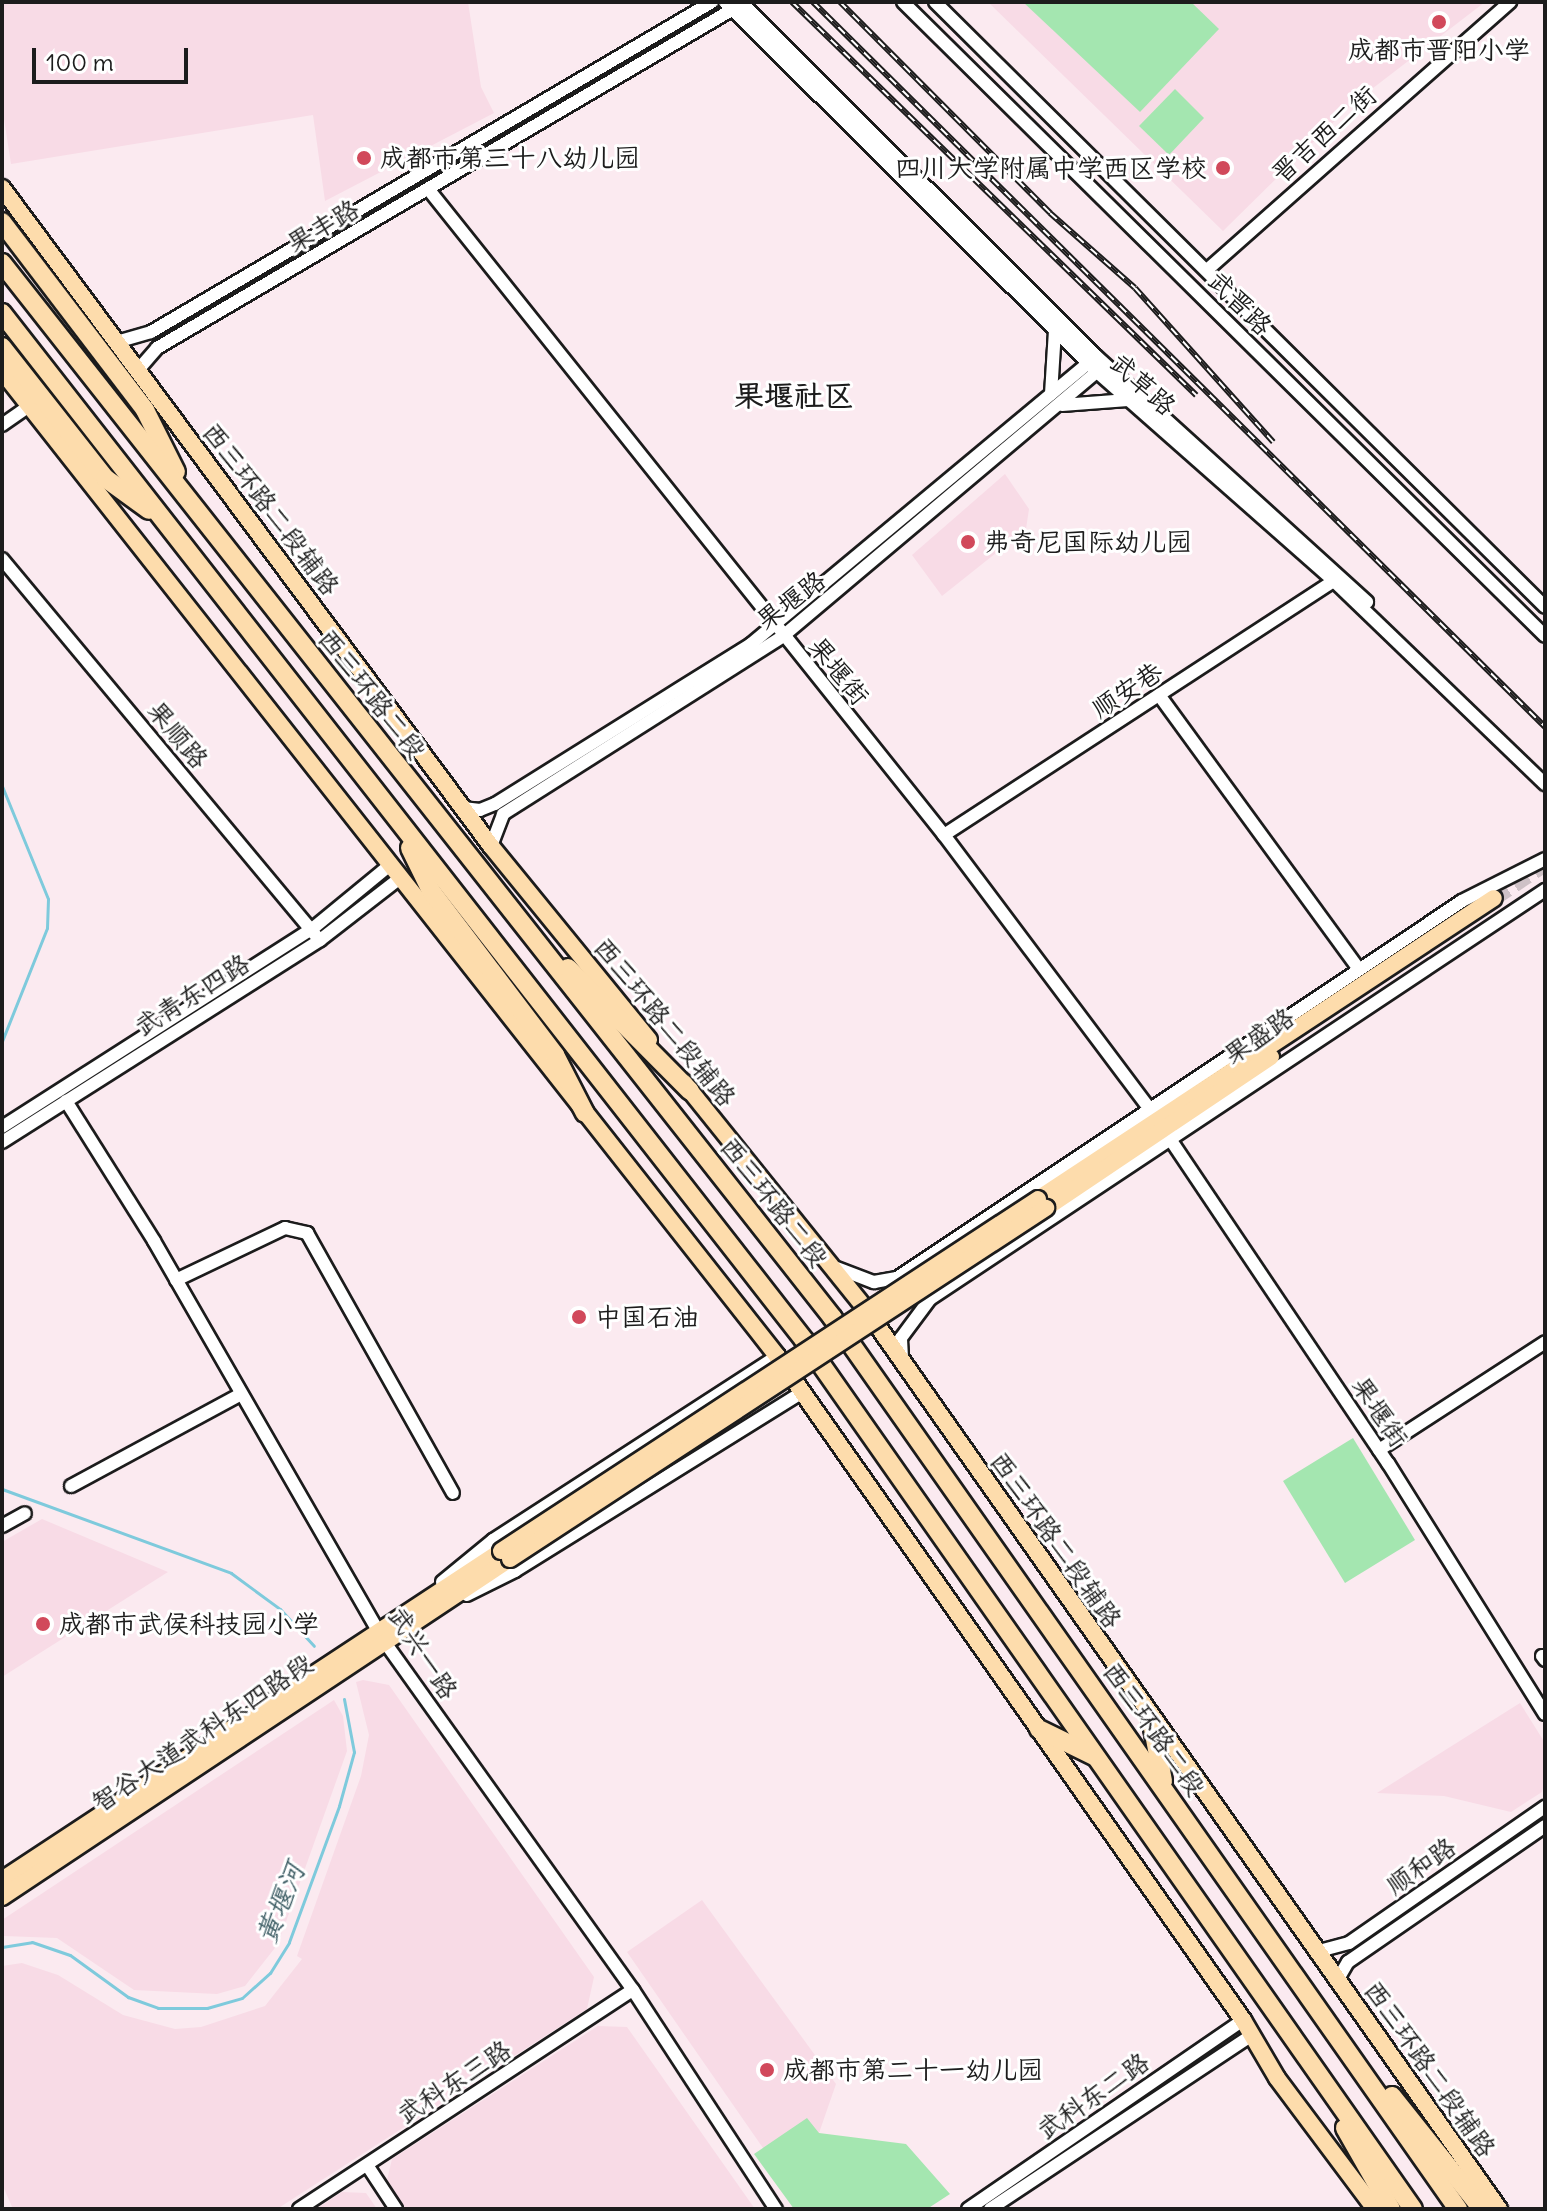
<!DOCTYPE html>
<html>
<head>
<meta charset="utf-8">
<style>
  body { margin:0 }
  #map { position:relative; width:1547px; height:2211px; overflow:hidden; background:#fbeaf0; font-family:Delius,"LXGW WenKai TC",sans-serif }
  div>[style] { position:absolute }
  .built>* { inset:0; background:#f8dbe6 }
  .green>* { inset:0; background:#a4e6b0 }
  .stream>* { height:3px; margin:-1.5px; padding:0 1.5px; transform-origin:1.5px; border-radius:1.5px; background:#7ecadc }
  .major-tunnel>* { height:16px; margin-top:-8px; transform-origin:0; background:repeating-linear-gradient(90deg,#cec1c6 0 16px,transparent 0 24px) }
  .roads { filter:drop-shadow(2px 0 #1c1c1c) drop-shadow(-2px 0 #1c1c1c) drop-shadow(0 2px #1c1c1c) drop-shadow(0 -2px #1c1c1c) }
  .minor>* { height:12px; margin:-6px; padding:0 6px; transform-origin:6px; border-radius:6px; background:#fff }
  .major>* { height:16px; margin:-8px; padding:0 8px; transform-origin:8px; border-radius:8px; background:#fddcac }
  .highway>* { height:18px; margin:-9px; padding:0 9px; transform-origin:9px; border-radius:9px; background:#fddcac }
  .rail>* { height:6px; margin-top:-3px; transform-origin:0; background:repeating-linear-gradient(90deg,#fff 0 9px,#1c1c1c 0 18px); box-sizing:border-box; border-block:2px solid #1c1c1c }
  .bridges { filter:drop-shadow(2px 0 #1c1c1c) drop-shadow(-2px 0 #1c1c1c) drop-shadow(0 2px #1c1c1c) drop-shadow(0 -2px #1c1c1c) }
  .major-bridge>* { height:16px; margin:-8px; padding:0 8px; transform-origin:8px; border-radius:8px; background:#fddcac }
  .dots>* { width:22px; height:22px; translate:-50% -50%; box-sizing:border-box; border:4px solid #fff; border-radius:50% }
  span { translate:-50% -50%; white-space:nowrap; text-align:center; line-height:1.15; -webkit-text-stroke:6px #fff; paint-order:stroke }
  .poi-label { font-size:26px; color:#1c1c1c }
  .left { translate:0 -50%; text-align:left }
  .right { translate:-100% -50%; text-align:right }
  .street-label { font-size:26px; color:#1c1c1c }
  .water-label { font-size:28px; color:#436269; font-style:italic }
  .quarter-label { font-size:30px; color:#1c1c1c; font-weight:700 }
  .frame { position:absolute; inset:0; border:4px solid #1c1c1c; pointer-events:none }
  .scale { position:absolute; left:32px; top:48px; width:156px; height:36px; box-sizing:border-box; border:4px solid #1c1c1c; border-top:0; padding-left:10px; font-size:24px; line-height:28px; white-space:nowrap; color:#1c1c1c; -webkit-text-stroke:6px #fff; paint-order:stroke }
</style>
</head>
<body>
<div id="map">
  <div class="built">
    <div style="clip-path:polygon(2px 2px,468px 2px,481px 87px,494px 113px,325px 201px,313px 115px,11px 164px,2px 106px)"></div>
    <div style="clip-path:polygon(988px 2px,1485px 2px,1351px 105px,1223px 231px)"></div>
    <div style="clip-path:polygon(1005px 474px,1029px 509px,1026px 529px,942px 596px,912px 555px)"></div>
    <div style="clip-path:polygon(42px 1519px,168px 1572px,2px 1677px,2px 1542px)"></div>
    <div style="clip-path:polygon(363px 1680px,389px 1685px,594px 1977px,587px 2009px,277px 2209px,13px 2209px,2px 2184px,2px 1966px,22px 1963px,58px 1975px,123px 2015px,175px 2029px,201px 2027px,265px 2006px,302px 1959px,297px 1956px,361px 1776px,369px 1735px,356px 1682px)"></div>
    <div style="clip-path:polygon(334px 1700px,343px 1716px,347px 1751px,278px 1944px,245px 1986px,217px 1994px,134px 1990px,57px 1938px,4px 1936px,2px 1920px)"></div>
    <div style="clip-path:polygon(1520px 1703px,1545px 1743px,1545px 1780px,1542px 1792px,1511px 1812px,1444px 1796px,1377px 1793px)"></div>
    <div style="clip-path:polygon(702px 1900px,836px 2084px,819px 2133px,763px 2148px,627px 1952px)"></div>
    <div style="clip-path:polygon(598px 2026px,627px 2027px,755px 2209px,406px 2209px,387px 2180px,392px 2159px)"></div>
    <div style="clip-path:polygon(342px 2192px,366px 2193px,377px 2209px,316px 2209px)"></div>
  </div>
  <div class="green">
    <div style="clip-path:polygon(1023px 2px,1191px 2px,1219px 29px,1140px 112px)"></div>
    <div style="clip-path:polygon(1175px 89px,1204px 118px,1169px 155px,1139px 126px)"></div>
    <div style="clip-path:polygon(1353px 1438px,1415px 1540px,1345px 1583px,1283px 1481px)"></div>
    <div style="clip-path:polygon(807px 2118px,819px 2133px,906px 2144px,950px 2194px,927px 2209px,794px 2209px,754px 2154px)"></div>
  </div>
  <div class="stream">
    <div style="left:2px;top:786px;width:122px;rotate:67.8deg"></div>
    <div style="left:48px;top:899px;width:29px;rotate:92deg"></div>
    <div style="left:47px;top:928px;width:122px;rotate:111.7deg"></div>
    <div style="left:2px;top:1489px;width:244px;rotate:20.1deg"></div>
    <div style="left:231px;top:1573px;width:61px;rotate:36.3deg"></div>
    <div style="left:280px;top:1609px;width:50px;rotate:47.4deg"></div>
    <div style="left:2px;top:1947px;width:30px;rotate:-9deg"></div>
    <div style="left:32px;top:1942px;width:40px;rotate:18.9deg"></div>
    <div style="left:70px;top:1955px;width:72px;rotate:35.9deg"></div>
    <div style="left:128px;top:1997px;width:32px;rotate:20deg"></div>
    <div style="left:158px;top:2008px;width:49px"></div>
    <div style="left:207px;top:2008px;width:36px;rotate:-16deg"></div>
    <div style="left:242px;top:1998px;width:38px;rotate:-42deg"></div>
    <div style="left:270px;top:1973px;width:36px;rotate:-58deg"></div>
    <div style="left:289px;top:1942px;width:145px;rotate:-69.8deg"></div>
    <div style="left:339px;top:1806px;width:56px;rotate:-74.5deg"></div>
    <div style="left:354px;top:1752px;width:54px;rotate:-100.7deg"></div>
  </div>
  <div class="major-tunnel">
    <div style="left:1494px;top:898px;width:61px;rotate:-33.7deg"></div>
  </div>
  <div class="roads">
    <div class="minor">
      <div style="left:725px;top:2px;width:525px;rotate:44.85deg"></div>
      <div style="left:1097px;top:372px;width:316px;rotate:41.4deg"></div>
      <div style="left:1334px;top:581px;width:293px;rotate:43.9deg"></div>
      <div style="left:741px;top:2px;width:501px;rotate:44.92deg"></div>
      <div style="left:1096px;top:356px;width:366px;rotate:42.2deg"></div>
      <div style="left:903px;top:2px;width:902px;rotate:44.64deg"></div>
      <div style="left:935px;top:2px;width:859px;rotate:44.76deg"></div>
      <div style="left:429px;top:190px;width:825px;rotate:51.39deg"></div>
      <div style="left:944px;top:835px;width:343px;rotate:53.1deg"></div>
      <div style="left:1207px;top:270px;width:405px;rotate:-41.5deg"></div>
      <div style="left:116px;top:342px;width:36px;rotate:-16deg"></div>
      <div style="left:151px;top:332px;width:651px;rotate:-30.47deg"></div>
      <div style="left:138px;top:370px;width:29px;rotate:-49deg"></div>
      <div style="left:157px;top:348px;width:671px;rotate:-30.47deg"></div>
      <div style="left:1051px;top:394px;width:63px;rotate:-86.4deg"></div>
      <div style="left:1062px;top:405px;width:66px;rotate:-4.3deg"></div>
      <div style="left:2px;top:425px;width:33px;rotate:-35deg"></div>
      <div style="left:2px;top:559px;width:496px;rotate:50.2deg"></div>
      <div style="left:1159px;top:695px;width:339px;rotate:53.9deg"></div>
      <div style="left:463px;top:808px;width:17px;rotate:7deg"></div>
      <div style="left:480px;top:810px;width:16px;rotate:-22deg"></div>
      <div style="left:495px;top:804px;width:302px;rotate:-32deg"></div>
      <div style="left:751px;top:644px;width:447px;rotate:-39.8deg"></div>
      <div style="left:944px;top:835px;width:465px;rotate:-33.1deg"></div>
      <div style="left:491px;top:846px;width:34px;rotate:-69deg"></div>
      <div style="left:503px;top:814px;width:332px;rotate:-32.4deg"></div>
      <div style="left:783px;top:636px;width:414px;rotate:-40.1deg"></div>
      <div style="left:66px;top:1101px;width:165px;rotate:57.8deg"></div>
      <div style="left:154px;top:1241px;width:461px;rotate:60.1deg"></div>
      <div style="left:384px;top:1641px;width:429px;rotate:54.5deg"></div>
      <div style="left:633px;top:1990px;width:262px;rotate:56.9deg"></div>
      <div style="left:2px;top:1127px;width:368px;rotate:-32.6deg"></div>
      <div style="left:312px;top:929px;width:101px;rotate:-39.4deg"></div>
      <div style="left:1170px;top:1139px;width:391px;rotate:56.1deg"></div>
      <div style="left:1388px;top:1463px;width:296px;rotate:58deg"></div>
      <div style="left:2px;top:1142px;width:377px;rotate:-32.4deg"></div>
      <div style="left:320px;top:940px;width:101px;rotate:-37.8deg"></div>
      <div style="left:837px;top:1268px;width:40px;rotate:21deg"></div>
      <div style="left:874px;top:1282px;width:23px;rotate:-10deg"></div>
      <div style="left:897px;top:1278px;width:679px;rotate:-33.71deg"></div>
      <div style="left:1462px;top:901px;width:93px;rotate:-26.8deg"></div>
      <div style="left:176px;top:1280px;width:121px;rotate:-25.5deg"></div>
      <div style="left:285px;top:1228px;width:23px;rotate:13deg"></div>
      <div style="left:307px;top:1233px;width:298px;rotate:60.7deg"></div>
      <div style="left:902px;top:1358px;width:20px;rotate:-93deg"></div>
      <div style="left:901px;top:1338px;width:49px;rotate:-53.4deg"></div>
      <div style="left:930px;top:1299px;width:739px;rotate:-33.63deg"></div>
      <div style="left:1379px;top:1450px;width:198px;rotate:-33deg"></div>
      <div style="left:71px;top:1486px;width:193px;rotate:-28.4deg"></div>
      <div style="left:2px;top:1526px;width:26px;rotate:-29deg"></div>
      <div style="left:442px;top:1582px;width:66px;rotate:-39.5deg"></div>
      <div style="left:493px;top:1540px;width:338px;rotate:-32.9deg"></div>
      <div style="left:467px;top:1595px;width:54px;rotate:-26.6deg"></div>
      <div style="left:515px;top:1571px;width:339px;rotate:-31.9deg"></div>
      <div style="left:1542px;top:1656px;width:5px;rotate:53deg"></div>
      <div style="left:1319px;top:1951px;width:31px;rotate:-15deg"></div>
      <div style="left:1349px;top:1943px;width:239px;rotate:-34.8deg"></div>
      <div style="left:1338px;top:1979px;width:20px;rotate:-60deg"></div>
      <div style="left:1348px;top:1962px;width:239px;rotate:-34.6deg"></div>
      <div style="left:367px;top:2165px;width:53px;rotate:56.6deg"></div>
      <div style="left:299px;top:2209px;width:399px;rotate:-33.3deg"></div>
      <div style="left:968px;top:2209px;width:334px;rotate:-34.5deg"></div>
      <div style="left:990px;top:2209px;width:315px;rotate:-33.6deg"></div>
    </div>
    <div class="major">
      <div style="left:2px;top:188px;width:820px;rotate:53.38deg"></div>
      <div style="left:491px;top:846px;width:250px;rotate:50.8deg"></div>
      <div style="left:2px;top:371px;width:1253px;rotate:51.8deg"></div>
      <div style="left:777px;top:1356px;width:811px;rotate:54.94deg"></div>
      <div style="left:1243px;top:2020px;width:67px;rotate:59.6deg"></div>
      <div style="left:1277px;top:2078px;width:164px;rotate:53.2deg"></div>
      <div style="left:684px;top:1083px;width:289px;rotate:51.2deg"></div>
      <div style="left:865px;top:1308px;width:1102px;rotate:54.87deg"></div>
      <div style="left:1038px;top:1199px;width:546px;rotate:-33.43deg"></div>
      <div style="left:1046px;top:1208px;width:271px;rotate:-33.9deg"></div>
      <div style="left:2px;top:1880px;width:598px;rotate:-33.4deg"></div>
      <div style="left:2px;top:1897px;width:610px;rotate:-33.64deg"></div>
    </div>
    <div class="highway">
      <div style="left:2px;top:222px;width:236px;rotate:52.7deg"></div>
      <div style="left:145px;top:410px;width:69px;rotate:63.4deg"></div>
      <div style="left:2px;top:263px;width:1342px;rotate:51.78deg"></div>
      <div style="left:832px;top:1317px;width:1090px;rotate:54.94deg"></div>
      <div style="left:2px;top:313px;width:1303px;rotate:52.01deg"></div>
      <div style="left:804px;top:1340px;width:1061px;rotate:54.98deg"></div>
      <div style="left:2px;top:347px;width:167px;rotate:51.8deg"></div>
      <div style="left:105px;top:478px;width:54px;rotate:36deg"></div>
      <div style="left:410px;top:848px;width:48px;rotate:64deg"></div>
      <div style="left:431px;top:891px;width:206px;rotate:52.9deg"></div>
      <div style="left:555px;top:1055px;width:65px;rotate:62.7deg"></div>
      <div style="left:568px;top:968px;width:173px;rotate:45.2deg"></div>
      <div style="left:1151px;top:1718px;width:64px;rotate:79.2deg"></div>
      <div style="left:1039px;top:1729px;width:61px;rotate:26.1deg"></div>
      <div style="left:1392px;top:2096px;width:144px;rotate:51.5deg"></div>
      <div style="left:1345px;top:2128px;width:93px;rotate:60.4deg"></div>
    </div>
  </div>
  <div class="rail">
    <div style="left:792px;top:2px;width:564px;rotate:44.21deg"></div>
    <div style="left:813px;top:2px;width:1030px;rotate:44.72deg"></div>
    <div style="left:840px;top:2px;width:298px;rotate:45.1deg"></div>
    <div style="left:1050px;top:213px;width:113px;rotate:41.4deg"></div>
    <div style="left:1135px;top:288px;width:207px;rotate:48.1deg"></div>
  </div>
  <div class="bridges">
    <div class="major-bridge">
      <div style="left:501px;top:1551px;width:642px;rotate:-33.24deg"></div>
      <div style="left:510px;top:1559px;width:641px;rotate:-33.22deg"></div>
    </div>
  </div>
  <div class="dots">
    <div style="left:1439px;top:22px;background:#d1495b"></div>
    <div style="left:364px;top:158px;background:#d1495b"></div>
    <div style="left:1223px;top:168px;background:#d1495b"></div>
    <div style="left:968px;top:542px;background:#d1495b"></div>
    <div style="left:579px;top:1317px;background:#d1495b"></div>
    <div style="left:43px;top:1624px;background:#d1495b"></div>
    <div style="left:767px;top:2070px;background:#d1495b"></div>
  </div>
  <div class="poi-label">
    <span style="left:1439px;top:50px">成都市晋阳小学</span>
    <span class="left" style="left:380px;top:158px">成都市第三十八幼儿园</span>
    <span class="right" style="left:1207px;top:168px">四川大学附属中学西区学校</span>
    <span class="left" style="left:984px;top:542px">弗奇尼国际幼儿园</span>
    <span class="left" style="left:595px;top:1317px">中国石油</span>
    <span class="left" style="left:59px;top:1624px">成都市武侯科技园小学</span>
    <span class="left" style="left:783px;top:2070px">成都市第二十一幼儿园</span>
  </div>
  <div class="street-label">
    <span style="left:1324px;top:134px;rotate:-42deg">晋吉西二街</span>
    <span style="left:323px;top:226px;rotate:-30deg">果丰路</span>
    <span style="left:1240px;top:303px;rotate:45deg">武晋路</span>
    <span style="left:1143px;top:384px;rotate:42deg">武草路</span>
    <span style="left:271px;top:509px;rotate:53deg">西三环路二段辅路</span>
    <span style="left:791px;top:600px;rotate:-37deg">果堰路</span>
    <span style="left:839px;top:671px;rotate:51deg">果堰街</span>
    <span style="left:1127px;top:690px;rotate:-33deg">顺安巷</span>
    <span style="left:372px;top:694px;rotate:52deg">西三环路二段</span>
    <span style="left:178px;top:735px;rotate:50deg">果顺路</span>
    <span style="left:192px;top:995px;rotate:-32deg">武青东四路</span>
    <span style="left:665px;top:1022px;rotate:51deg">西三环路二段辅路</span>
    <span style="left:1259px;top:1036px;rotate:-34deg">果盛路</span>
    <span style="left:774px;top:1202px;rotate:52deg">西三环路二段</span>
    <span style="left:1380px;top:1412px;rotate:56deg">果堰街</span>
    <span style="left:1056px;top:1540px;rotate:55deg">西三环路二段辅路</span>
    <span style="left:423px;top:1653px;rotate:57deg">武兴一路</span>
    <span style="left:1154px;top:1729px;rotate:55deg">西三环路二段</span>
    <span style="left:202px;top:1733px;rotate:-34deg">智谷大道武科东四路段</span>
    <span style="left:1421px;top:1866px;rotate:-35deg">顺和路</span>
    <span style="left:1430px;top:2069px;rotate:55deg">西三环路二段辅路</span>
    <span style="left:454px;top:2082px;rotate:-33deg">武科东三路</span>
    <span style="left:1093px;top:2096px;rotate:-35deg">武科东二路</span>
  </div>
  <div class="water-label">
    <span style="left:280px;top:1903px;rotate:-68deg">黄堰河</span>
  </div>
  <div class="quarter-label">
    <span style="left:794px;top:395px">果堰社区</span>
  </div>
  <div class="frame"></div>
  <div class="scale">100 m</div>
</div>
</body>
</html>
